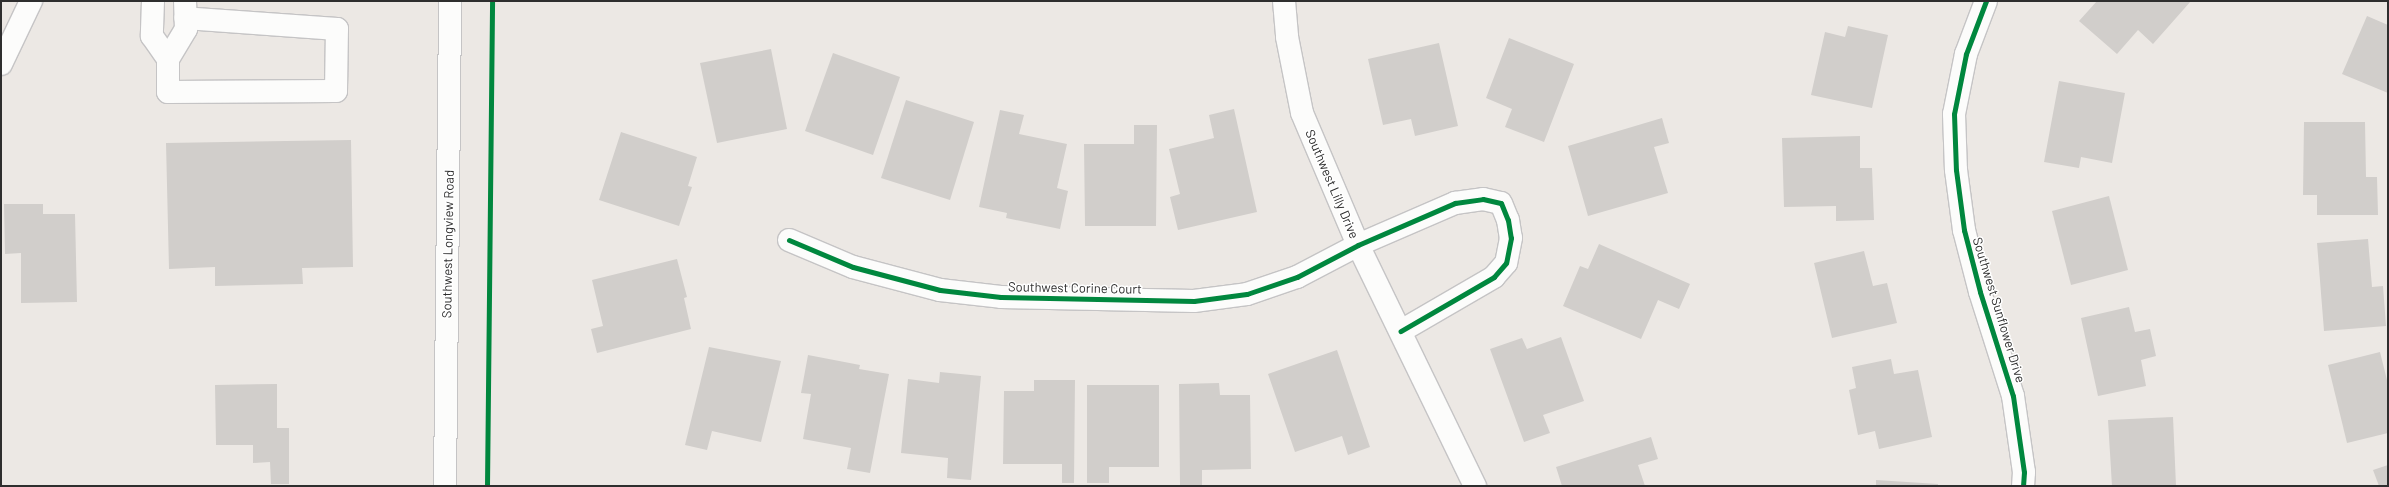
<!DOCTYPE html>
<html>
<head>
<meta charset="utf-8">
<style>
  body { margin:0 }
  #map { position:relative; width:2389px; height:487px; overflow:hidden; background:#ece8e4; font-family:Barlow,sans-serif }
  div>[style] { position:absolute }
  .building>* { inset:0; background:#d1cecb }
  .roads { filter:drop-shadow(1px 0 #c5c4c5) drop-shadow(-1px 0 #c5c4c5) drop-shadow(0 1px #c5c4c5) drop-shadow(0 -1px #c5c4c5) }
  .minor>* { height:22px; margin:-11px; padding:0 11px; transform-origin:11px; border-radius:11px; background:#fcfcfb }
  .cycleway>* { height:5px; margin:-2.5px; padding:0 2.5px; transform-origin:2.5px; border-radius:2.5px; background:#00873e }
  span { translate:-50% -50%; white-space:nowrap; text-align:center; line-height:1.15; -webkit-text-stroke:3px #fff; paint-order:stroke }
  .street-label { font-size:13px; color:#2e2e2e }
  .frame { position:absolute; inset:0; border:2px solid #2e2e2e; pointer-events:none }
</style>
</head>
<body>
<div id="map">
  <div class="building">
    <div style="clip-path:polygon(2097px 1px,2191px 1px,2153px 44px,2138px 30px,2117px 54px,2079px 21px)"></div>
    <div style="clip-path:polygon(2367px 16px,2388px 25px,2388px 93px,2342px 74px)"></div>
    <div style="clip-path:polygon(1848px 26px,1888px 35px,1872px 108px,1811px 95px,1825px 32px,1845px 37px)"></div>
    <div style="clip-path:polygon(1509px 38px,1574px 64px,1544px 142px,1505px 127px,1512px 109px,1486px 98px)"></div>
    <div style="clip-path:polygon(1439px 43px,1458px 126px,1415px 136px,1411px 119px,1383px 125px,1368px 59px)"></div>
    <div style="clip-path:polygon(771px 49px,787px 129px,717px 143px,700px 63px)"></div>
    <div style="clip-path:polygon(833px 53px,900px 77px,873px 155px,805px 131px)"></div>
    <div style="clip-path:polygon(2059px 81px,2125px 93px,2112px 163px,2081px 157px,2079px 168px,2044px 162px)"></div>
    <div style="clip-path:polygon(906px 100px,974px 122px,950px 200px,881px 178px)"></div>
    <div style="clip-path:polygon(1234px 109px,1257px 212px,1178px 230px,1170px 197px,1180px 194px,1169px 149px,1214px 138px,1209px 115px)"></div>
    <div style="clip-path:polygon(1000px 110px,1024px 115px,1019px 134px,1067px 144px,1057px 188px,1068px 191px,1060px 229px,1006px 218px,1007px 213px,979px 207px)"></div>
    <div style="clip-path:polygon(1662px 118px,1669px 143px,1654px 147px,1668px 193px,1588px 216px,1568px 146px)"></div>
    <div style="clip-path:polygon(2304px 122px,2365px 122px,2366px 177px,2377px 177px,2378px 215px,2317px 215px,2317px 195px,2303px 195px)"></div>
    <div style="clip-path:polygon(1134px 125px,1157px 125px,1156px 226px,1085px 226px,1084px 144px,1134px 144px)"></div>
    <div style="clip-path:polygon(621px 132px,697px 157px,688px 186px,692px 187px,679px 226px,599px 200px)"></div>
    <div style="clip-path:polygon(1860px 136px,1860px 168px,1872px 168px,1874px 220px,1836px 221px,1836px 206px,1784px 207px,1782px 138px)"></div>
    <div style="clip-path:polygon(351px 140px,353px 267px,302px 268px,303px 284px,215px 286px,215px 267px,169px 269px,166px 143px)"></div>
    <div style="clip-path:polygon(2109px 196px,2128px 270px,2071px 285px,2052px 211px)"></div>
    <div style="clip-path:polygon(4px 204px,43px 204px,43px 214px,75px 214px,77px 302px,21px 303px,21px 253px,5px 254px)"></div>
    <div style="clip-path:polygon(2368px 239px,2372px 287px,2383px 286px,2386px 326px,2324px 331px,2317px 243px)"></div>
    <div style="clip-path:polygon(1599px 244px,1690px 284px,1679px 309px,1658px 300px,1641px 339px,1563px 306px,1580px 266px,1588px 269px)"></div>
    <div style="clip-path:polygon(1864px 251px,1873px 286px,1887px 283px,1897px 323px,1832px 338px,1814px 263px)"></div>
    <div style="clip-path:polygon(677px 259px,687px 297px,684px 298px,691px 329px,597px 353px,591px 329px,603px 326px,592px 280px)"></div>
    <div style="clip-path:polygon(2129px 307px,2135px 332px,2150px 329px,2156px 356px,2141px 360px,2146px 386px,2098px 396px,2081px 318px)"></div>
    <div style="clip-path:polygon(1561px 337px,1584px 401px,1543px 415px,1550px 433px,1524px 442px,1490px 349px,1522px 338px,1527px 349px)"></div>
    <div style="clip-path:polygon(709px 347px,781px 361px,761px 442px,712px 431px,707px 450px,685px 445px)"></div>
    <div style="clip-path:polygon(1337px 350px,1370px 447px,1348px 455px,1342px 436px,1295px 452px,1268px 374px)"></div>
    <div style="clip-path:polygon(2380px 352px,2388px 384px,2388px 433px,2347px 443px,2328px 365px)"></div>
    <div style="clip-path:polygon(808px 355px,860px 365px,859px 369px,889px 374px,870px 473px,847px 469px,851px 448px,803px 439px,811px 394px,801px 393px)"></div>
    <div style="clip-path:polygon(1891px 359px,1894px 374px,1918px 370px,1932px 437px,1879px 449px,1875px 431px,1858px 435px,1849px 390px,1856px 388px,1852px 367px)"></div>
    <div style="clip-path:polygon(940px 372px,981px 376px,971px 480px,947px 478px,948px 458px,901px 453px,908px 379px,939px 383px)"></div>
    <div style="clip-path:polygon(1034px 380px,1075px 380px,1074px 483px,1062px 483px,1062px 464px,1003px 464px,1004px 391px,1034px 391px)"></div>
    <div style="clip-path:polygon(1219px 383px,1220px 395px,1250px 395px,1251px 469px,1202px 470px,1202px 486px,1180px 486px,1179px 384px)"></div>
    <div style="clip-path:polygon(277px 384px,277px 428px,289px 428px,289px 484px,271px 484px,270px 462px,253px 463px,253px 445px,216px 445px,215px 385px)"></div>
    <div style="clip-path:polygon(1087px 385px,1159px 385px,1159px 467px,1109px 467px,1109px 483px,1087px 483px)"></div>
    <div style="clip-path:polygon(2173px 417px,2176px 486px,2112px 486px,2108px 420px)"></div>
    <div style="clip-path:polygon(1651px 437px,1658px 459px,1638px 465px,1645px 486px,1562px 486px,1556px 467px)"></div>
    <div style="clip-path:polygon(2388px 465px,2388px 486px,2379px 486px,2373px 470px)"></div>
    <div style="clip-path:polygon(1876px 480px,1938px 484px,1938px 486px,1876px 486px)"></div>
  </div>
  <div class="roads">
    <div class="minor">
      <div style="left:153px;top:1px;width:35px;rotate:92deg"></div>
      <div style="left:152px;top:36px;width:28px;rotate:55deg"></div>
      <div style="left:168px;top:59px;width:35px;rotate:-59deg"></div>
      <div style="left:186px;top:29px;width:28px;rotate:-92deg"></div>
      <div style="left:1284px;top:1px;width:36px;rotate:85deg"></div>
      <div style="left:1287px;top:37px;width:77px;rotate:78.8deg"></div>
      <div style="left:1302px;top:113px;width:143px;rotate:67deg"></div>
      <div style="left:1358px;top:245px;width:268px;rotate:64.1deg"></div>
      <div style="left:1986px;top:1px;width:57px;rotate:110.7deg"></div>
      <div style="left:1966px;top:54px;width:61px;rotate:101.3deg"></div>
      <div style="left:1954px;top:114px;width:56px;rotate:88deg"></div>
      <div style="left:1956px;top:170px;width:61px;rotate:82.4deg"></div>
      <div style="left:1964px;top:230px;width:64px;rotate:75.5deg"></div>
      <div style="left:1980px;top:292px;width:109px;rotate:72.4deg"></div>
      <div style="left:2013px;top:396px;width:77px;rotate:81.8deg"></div>
      <div style="left:2024px;top:472px;width:14px;rotate:94deg"></div>
      <div style="left:168px;top:59px;width:33px;rotate:90deg"></div>
      <div style="left:168px;top:92px;width:168px;rotate:-0.3deg"></div>
      <div style="left:336px;top:91px;width:62px;rotate:-89.1deg"></div>
      <div style="left:337px;top:29px;width:152px;rotate:-175.9deg"></div>
      <div style="left:1px;top:64px;width:70px;rotate:-64.5deg"></div>
      <div style="left:789px;top:240px;width:69px;rotate:22.9deg"></div>
      <div style="left:853px;top:267px;width:90px;rotate:14.8deg"></div>
      <div style="left:940px;top:290px;width:61px;rotate:6.5deg"></div>
      <div style="left:1001px;top:297px;width:193px;rotate:1.2deg"></div>
      <div style="left:1194px;top:301px;width:53px;rotate:-7.5deg"></div>
      <div style="left:1247px;top:294px;width:53px;rotate:-18.8deg"></div>
      <div style="left:1297px;top:277px;width:69px;rotate:-27.7deg"></div>
      <div style="left:1358px;top:245px;width:106px;rotate:-23.4deg"></div>
      <div style="left:1455px;top:203px;width:28px;rotate:-8deg"></div>
      <div style="left:1483px;top:199px;width:18px;rotate:13deg"></div>
      <div style="left:1501px;top:203px;width:18px;rotate:68deg"></div>
      <div style="left:1508px;top:220px;width:18px;rotate:81deg"></div>
      <div style="left:1511px;top:238px;width:25px;rotate:101deg"></div>
      <div style="left:1506px;top:263px;width:18px;rotate:131deg"></div>
      <div style="left:1494px;top:277px;width:108px;rotate:149.9deg"></div>
      <div style="left:445px;top:486px;width:485px;rotate:-89.4deg"></div>
    </div>
  </div>
  <div class="cycleway">
    <div style="left:1986px;top:1px;width:57px;rotate:110.7deg"></div>
    <div style="left:1966px;top:54px;width:61px;rotate:101.3deg"></div>
    <div style="left:1954px;top:114px;width:56px;rotate:88deg"></div>
    <div style="left:1956px;top:170px;width:61px;rotate:82.4deg"></div>
    <div style="left:1964px;top:230px;width:64px;rotate:75.5deg"></div>
    <div style="left:1980px;top:292px;width:109px;rotate:72.4deg"></div>
    <div style="left:2013px;top:396px;width:77px;rotate:81.8deg"></div>
    <div style="left:2024px;top:472px;width:14px;rotate:94deg"></div>
    <div style="left:789px;top:240px;width:69px;rotate:22.9deg"></div>
    <div style="left:853px;top:267px;width:90px;rotate:14.8deg"></div>
    <div style="left:940px;top:290px;width:61px;rotate:6.5deg"></div>
    <div style="left:1001px;top:297px;width:193px;rotate:1.2deg"></div>
    <div style="left:1194px;top:301px;width:53px;rotate:-7.5deg"></div>
    <div style="left:1247px;top:294px;width:53px;rotate:-18.8deg"></div>
    <div style="left:1297px;top:277px;width:69px;rotate:-27.7deg"></div>
    <div style="left:1358px;top:245px;width:106px;rotate:-23.4deg"></div>
    <div style="left:1455px;top:203px;width:28px;rotate:-8deg"></div>
    <div style="left:1483px;top:199px;width:18px;rotate:13deg"></div>
    <div style="left:1501px;top:203px;width:18px;rotate:68deg"></div>
    <div style="left:1508px;top:220px;width:18px;rotate:81deg"></div>
    <div style="left:1511px;top:238px;width:25px;rotate:101deg"></div>
    <div style="left:1506px;top:263px;width:18px;rotate:131deg"></div>
    <div style="left:1494px;top:277px;width:108px;rotate:149.9deg"></div>
    <div style="left:487px;top:486px;width:485px;rotate:-89.4deg"></div>
  </div>
  <div class="street-label">
    <span style="left:1332px;top:184px;rotate:67deg">Southwest Lilly Drive</span>
    <span style="left:448px;top:244px;rotate:-89deg">Southwest Longview Road</span>
    <span style="left:1075px;top:288px;rotate:1deg">Southwest Corine Court</span>
    <span style="left:1999px;top:310px;rotate:73deg">Southwest Sunflower Drive</span>
  </div>
  <div class="frame"></div>
</div>
</body>
</html>
